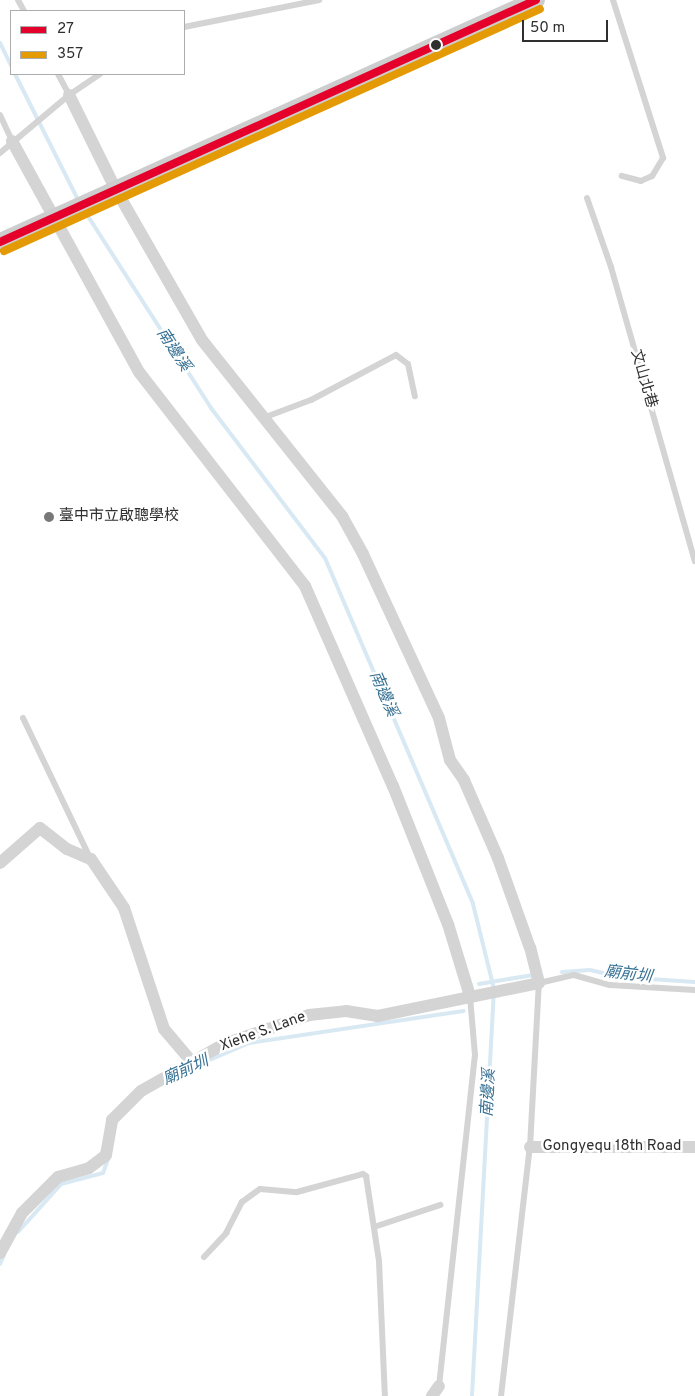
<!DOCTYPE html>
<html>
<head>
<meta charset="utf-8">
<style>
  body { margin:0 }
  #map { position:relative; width:695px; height:1396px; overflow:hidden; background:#fff; font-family:Overpass,"Noto Sans TC",sans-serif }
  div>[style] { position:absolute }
  .stream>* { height:4px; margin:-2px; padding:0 2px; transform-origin:2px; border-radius:2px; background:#d8e9f3 }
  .service>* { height:6px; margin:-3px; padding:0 3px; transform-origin:3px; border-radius:3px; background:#d4d4d4 }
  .minor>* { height:12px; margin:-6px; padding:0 6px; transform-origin:6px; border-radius:6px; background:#d4d4d4 }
  .secondary>* { height:18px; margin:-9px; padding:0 9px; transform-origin:9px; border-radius:9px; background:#cdcdcd }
  .bus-1>* { height:8px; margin:-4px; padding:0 4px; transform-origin:4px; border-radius:4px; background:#e4002b }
  .bus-2>* { height:8px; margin:-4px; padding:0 4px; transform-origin:4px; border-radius:4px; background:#e39a05 }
  .dots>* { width:14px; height:14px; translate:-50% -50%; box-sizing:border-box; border:2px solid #fff; border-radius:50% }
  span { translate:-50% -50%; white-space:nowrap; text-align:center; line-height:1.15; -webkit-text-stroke:5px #fff; paint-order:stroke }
  .street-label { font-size:15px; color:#2f2f2f }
  .poi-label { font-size:15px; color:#2f2f2f }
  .left { translate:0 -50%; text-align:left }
  .water-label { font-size:16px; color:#387295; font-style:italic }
  .legend { position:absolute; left:10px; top:10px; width:175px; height:65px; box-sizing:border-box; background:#fff; border:1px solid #acacac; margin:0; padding:6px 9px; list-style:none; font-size:15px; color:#2f2f2f }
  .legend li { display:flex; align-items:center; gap:10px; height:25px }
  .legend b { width:25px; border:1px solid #acacac }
  .scale { position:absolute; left:522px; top:20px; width:86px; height:22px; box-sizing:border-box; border:2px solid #2f2f2f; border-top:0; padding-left:6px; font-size:15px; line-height:18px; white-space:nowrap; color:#2f2f2f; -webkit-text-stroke:4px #fff; paint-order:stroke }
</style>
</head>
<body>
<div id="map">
  <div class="stream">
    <div style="left:0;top:43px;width:25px;rotate:64deg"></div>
    <div style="left:15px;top:74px;width:143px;rotate:63.4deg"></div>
    <div style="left:84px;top:210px;width:235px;rotate:57.3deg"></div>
    <div style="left:211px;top:408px;width:188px;rotate:52.8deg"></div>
    <div style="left:325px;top:558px;width:376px;rotate:66.8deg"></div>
    <div style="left:473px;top:904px;width:88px;rotate:76.1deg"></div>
    <div style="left:494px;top:989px;width:408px;rotate:93.1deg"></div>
    <div style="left:562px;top:972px;width:28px;rotate:-4deg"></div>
    <div style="left:590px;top:970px;width:31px;rotate:13deg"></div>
    <div style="left:620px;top:977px;width:75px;rotate:3.8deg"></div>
    <div style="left:479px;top:984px;width:55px;rotate:-9.5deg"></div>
    <div style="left:205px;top:1062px;width:48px;rotate:-23.4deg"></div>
    <div style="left:249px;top:1043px;width:217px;rotate:-8.5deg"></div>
    <div style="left:18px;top:1232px;width:64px;rotate:-48.1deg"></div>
    <div style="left:61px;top:1184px;width:43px;rotate:-14.7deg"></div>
    <div style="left:103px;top:1173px;width:15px;rotate:-70deg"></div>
    <div style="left:0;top:1264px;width:10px;rotate:-66deg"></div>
  </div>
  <div class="service">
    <div style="left:18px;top:0;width:13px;rotate:61deg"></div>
    <div style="left:613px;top:0;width:166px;rotate:72.4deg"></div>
    <div style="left:663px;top:158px;width:21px;rotate:121deg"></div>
    <div style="left:652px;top:176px;width:12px;rotate:156deg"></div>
    <div style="left:641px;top:181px;width:20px;rotate:-165deg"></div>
    <div style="left:184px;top:27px;width:138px;rotate:-11.3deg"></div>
    <div style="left:58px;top:74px;width:24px;rotate:62deg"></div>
    <div style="left:0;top:115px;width:29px;rotate:65deg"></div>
    <div style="left:0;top:153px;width:90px;rotate:-40deg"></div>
    <div style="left:69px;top:95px;width:37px;rotate:-34deg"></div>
    <div style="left:587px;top:198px;width:73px;rotate:70.8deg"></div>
    <div style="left:611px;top:267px;width:306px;rotate:74.1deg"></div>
    <div style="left:263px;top:418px;width:51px;rotate:-20.6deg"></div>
    <div style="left:311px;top:400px;width:96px;rotate:-27.9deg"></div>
    <div style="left:396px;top:355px;width:15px;rotate:37deg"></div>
    <div style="left:408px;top:364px;width:33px;rotate:78deg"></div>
    <div style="left:23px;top:718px;width:155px;rotate:64.4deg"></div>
    <div style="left:374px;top:1227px;width:70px;rotate:-18.4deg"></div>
    <div style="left:204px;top:1257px;width:33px;rotate:-47deg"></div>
    <div style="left:226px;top:1233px;width:35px;rotate:-63deg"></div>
    <div style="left:242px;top:1202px;width:22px;rotate:-36deg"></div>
    <div style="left:260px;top:1189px;width:37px;rotate:5deg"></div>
    <div style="left:297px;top:1192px;width:68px;rotate:-15.3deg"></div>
    <div style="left:363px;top:1174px;width:4px;rotate:34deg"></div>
    <div style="left:366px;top:1176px;width:86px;rotate:81.3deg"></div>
    <div style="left:379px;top:1261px;width:135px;rotate:87.5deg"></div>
    <div style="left:439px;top:1386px;width:333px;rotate:-83.8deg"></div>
    <div style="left:475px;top:1055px;width:58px;rotate:-94.9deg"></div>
    <div style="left:501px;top:1396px;width:251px;rotate:-83.4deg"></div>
    <div style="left:530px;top:1147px;width:164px;rotate:-86.9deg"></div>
    <div style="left:539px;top:983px;width:36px;rotate:-13deg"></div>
    <div style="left:574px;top:975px;width:37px;rotate:16deg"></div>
    <div style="left:610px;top:985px;width:85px;rotate:3.4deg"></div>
  </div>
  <div class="minor">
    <div style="left:12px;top:141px;width:264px;rotate:61.2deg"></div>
    <div style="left:139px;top:372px;width:271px;rotate:52.2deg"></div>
    <div style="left:305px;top:586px;width:219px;rotate:66.3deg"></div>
    <div style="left:393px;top:786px;width:149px;rotate:68.3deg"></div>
    <div style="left:448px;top:924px;width:75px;rotate:73deg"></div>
    <div style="left:0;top:863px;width:53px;rotate:-41.2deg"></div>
    <div style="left:40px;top:828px;width:34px;rotate:38deg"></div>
    <div style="left:67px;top:849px;width:26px;rotate:23deg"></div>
    <div style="left:91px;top:859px;width:59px;rotate:56deg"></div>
    <div style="left:124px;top:908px;width:127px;rotate:71.7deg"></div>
    <div style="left:164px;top:1029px;width:43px;rotate:49.7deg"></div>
    <div style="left:530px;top:1147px;width:165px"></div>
    <div style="left:0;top:1253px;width:46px;rotate:-61.2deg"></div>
    <div style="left:22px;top:1213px;width:51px;rotate:-45deg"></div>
    <div style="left:58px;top:1177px;width:32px;rotate:-16deg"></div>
    <div style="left:89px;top:1168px;width:21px;rotate:-37deg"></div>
    <div style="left:106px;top:1155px;width:36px;rotate:-80deg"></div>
    <div style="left:112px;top:1120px;width:41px;rotate:-45deg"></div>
    <div style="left:141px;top:1091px;width:95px;rotate:-29.5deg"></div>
    <div style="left:224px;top:1044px;width:90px;rotate:-18.8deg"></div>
    <div style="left:309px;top:1015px;width:37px;rotate:-6deg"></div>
    <div style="left:346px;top:1011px;width:32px;rotate:9deg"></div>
    <div style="left:378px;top:1016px;width:164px;rotate:-11.6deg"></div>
    <div style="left:539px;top:983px;width:36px;rotate:-104deg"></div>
    <div style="left:530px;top:948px;width:96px;rotate:-109.6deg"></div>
    <div style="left:498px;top:858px;width:85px;rotate:-113.6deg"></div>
    <div style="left:464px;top:780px;width:24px;rotate:-125deg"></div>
    <div style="left:450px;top:760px;width:43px;rotate:-104.7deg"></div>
    <div style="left:439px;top:718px;width:181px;rotate:-114.9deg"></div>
    <div style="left:363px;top:554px;width:43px;rotate:-118.9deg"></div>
    <div style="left:342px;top:516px;width:225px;rotate:-128.5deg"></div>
    <div style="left:202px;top:340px;width:173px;rotate:-119.8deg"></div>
    <div style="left:116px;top:190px;width:106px;rotate:-116.3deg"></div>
    <div style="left:432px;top:1396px;width:12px;rotate:-55deg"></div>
  </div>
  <div class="secondary">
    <div style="left:0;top:242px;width:588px;rotate:-24.3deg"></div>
  </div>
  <div class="bus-1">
    <div style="left:0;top:242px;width:588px;rotate:-24.3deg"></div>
  </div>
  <div class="bus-2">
    <div style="left:4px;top:251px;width:588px;rotate:-24.3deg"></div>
  </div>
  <div class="dots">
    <div style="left:436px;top:45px;background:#2f2f2f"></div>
    <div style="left:49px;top:517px;background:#787878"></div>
  </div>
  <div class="street-label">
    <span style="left:643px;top:379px;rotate:74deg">文山北巷</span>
    <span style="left:263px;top:1032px;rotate:-20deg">Xiehe S. Lane</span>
    <span style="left:612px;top:1147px">Gongyequ 18th Road</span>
  </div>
  <div class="poi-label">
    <span class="left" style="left:59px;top:517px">臺中市立啟聰學校</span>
  </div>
  <div class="water-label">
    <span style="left:173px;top:350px;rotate:57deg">南邊溪</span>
    <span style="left:383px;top:694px;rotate:67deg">南邊溪</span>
    <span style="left:628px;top:975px;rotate:7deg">廟前圳</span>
    <span style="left:186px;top:1071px;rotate:-25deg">廟前圳</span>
    <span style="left:489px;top:1093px;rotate:-87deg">南邊溪</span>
  </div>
  <ul class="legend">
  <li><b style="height:6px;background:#e4002b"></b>27</li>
  <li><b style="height:6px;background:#e39a05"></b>357</li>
  </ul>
  <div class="scale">50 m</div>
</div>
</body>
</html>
